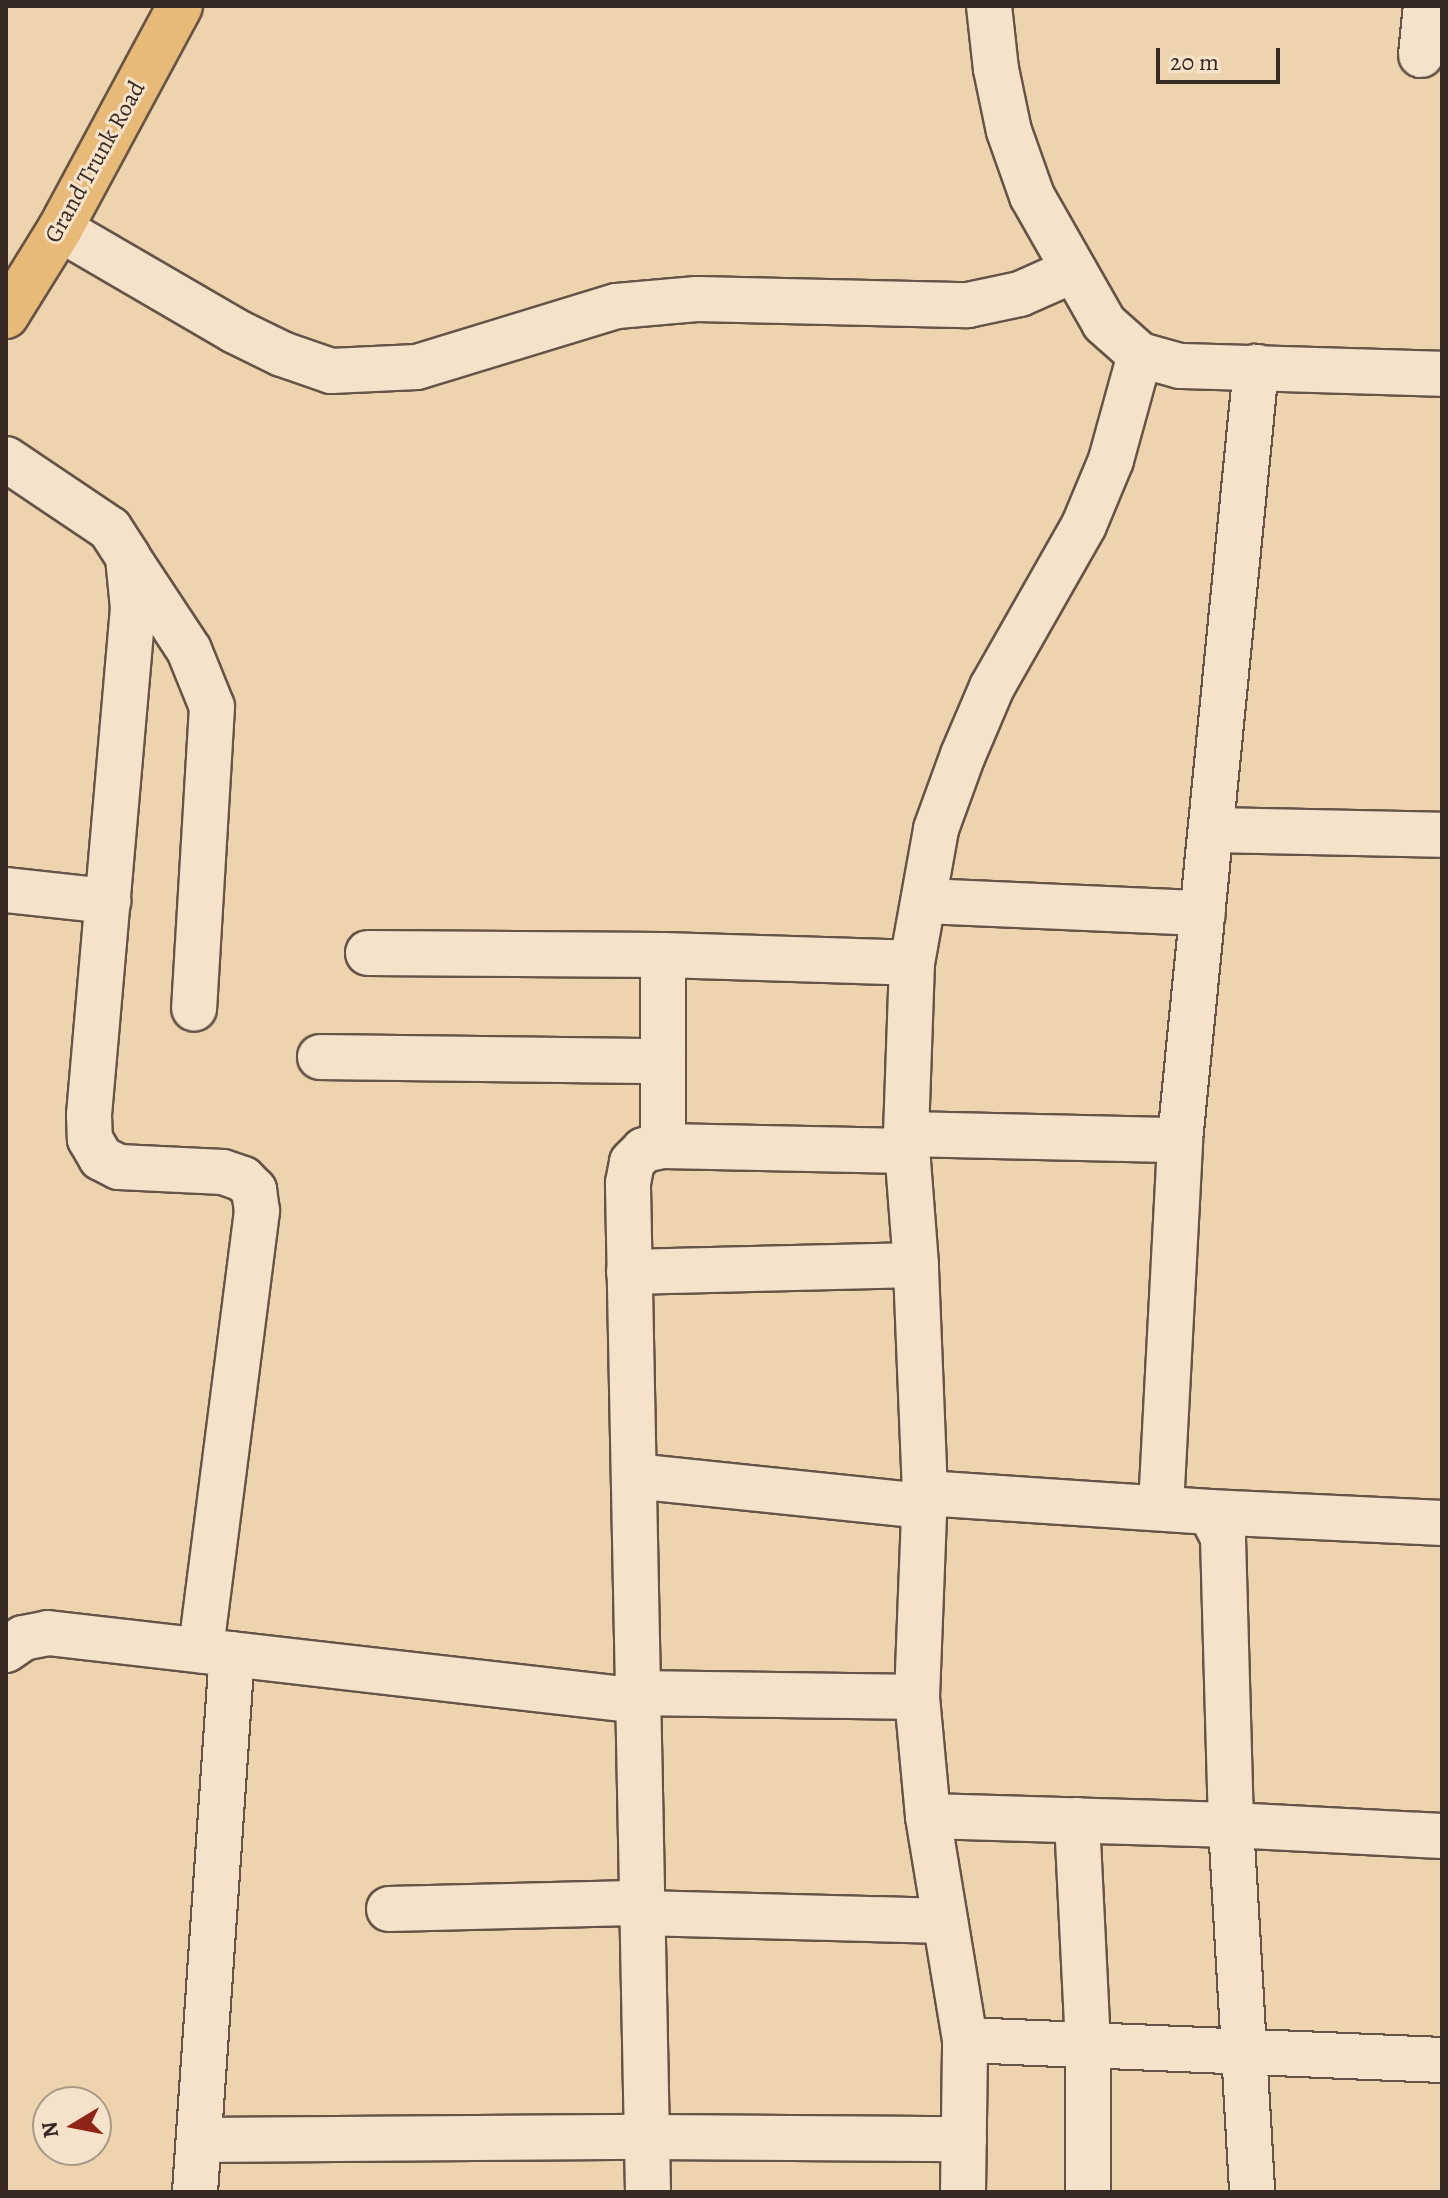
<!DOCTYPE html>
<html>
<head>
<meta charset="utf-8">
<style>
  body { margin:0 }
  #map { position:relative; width:1448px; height:2198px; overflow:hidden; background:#eed4ae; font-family:Alegreya,serif }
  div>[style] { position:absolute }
  .roads { filter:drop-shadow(2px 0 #655447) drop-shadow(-2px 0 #655447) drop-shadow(0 2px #655447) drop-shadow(0 -2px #655447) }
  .minor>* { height:44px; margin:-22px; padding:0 22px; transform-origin:22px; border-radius:22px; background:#f4e3ca }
  .primary>* { height:44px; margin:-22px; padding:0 22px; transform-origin:22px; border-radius:22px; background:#e7ba77 }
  span { translate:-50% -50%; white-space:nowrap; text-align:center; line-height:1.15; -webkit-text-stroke:6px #f4e3ca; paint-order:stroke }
  .street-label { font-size:24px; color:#372a25 }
  .frame { position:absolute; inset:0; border:8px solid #372a25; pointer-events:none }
  .north { position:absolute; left:32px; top:2086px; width:80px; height:80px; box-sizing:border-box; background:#f4e3ca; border:2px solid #a89988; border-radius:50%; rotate:260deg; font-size:22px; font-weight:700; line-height:32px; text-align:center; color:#372a25 }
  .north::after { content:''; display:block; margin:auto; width:28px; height:36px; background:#8f2418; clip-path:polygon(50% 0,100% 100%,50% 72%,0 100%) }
  .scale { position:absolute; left:1156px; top:48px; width:124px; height:36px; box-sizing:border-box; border:4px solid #372a25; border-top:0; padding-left:10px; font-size:24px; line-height:28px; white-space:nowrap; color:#372a25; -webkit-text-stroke:6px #f4e3ca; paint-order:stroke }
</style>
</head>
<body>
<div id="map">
  <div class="roads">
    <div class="minor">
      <div style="left:989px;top:6px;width:63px;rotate:83.7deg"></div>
      <div style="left:996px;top:69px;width:63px;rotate:78.2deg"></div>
      <div style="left:1009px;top:131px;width:69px;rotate:70.5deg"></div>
      <div style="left:1032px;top:196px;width:146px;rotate:60.4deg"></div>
      <div style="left:1104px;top:323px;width:48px;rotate:41.6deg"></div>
      <div style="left:1140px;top:355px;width:41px;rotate:15.4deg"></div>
      <div style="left:1180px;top:366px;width:262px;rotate:1.7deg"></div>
      <div style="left:1421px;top:55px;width:49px;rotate:-84.2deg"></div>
      <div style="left:60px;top:229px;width:203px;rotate:30.2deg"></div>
      <div style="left:235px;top:331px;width:52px;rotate:26.1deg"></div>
      <div style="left:282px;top:354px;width:52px;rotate:19.1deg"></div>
      <div style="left:331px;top:371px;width:86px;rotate:-2.7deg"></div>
      <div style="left:417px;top:367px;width:209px;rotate:-17deg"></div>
      <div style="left:617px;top:306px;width:80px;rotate:-5deg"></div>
      <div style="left:697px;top:299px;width:271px;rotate:1.3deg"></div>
      <div style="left:968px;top:305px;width:53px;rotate:-11.9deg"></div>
      <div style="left:1020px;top:294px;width:57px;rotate:-23.9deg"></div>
      <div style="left:6px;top:459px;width:125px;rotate:33.9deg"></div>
      <div style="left:110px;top:529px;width:33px;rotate:57deg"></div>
      <div style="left:128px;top:557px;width:51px;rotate:84.4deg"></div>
      <div style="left:133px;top:608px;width:509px;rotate:94.96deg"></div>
      <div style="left:89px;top:1115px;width:24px;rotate:88deg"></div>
      <div style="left:90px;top:1139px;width:22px;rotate:60deg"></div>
      <div style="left:101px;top:1158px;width:20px;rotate:27deg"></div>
      <div style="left:119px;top:1167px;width:104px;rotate:2.8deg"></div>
      <div style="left:223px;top:1172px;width:21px;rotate:19deg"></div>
      <div style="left:243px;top:1179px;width:16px;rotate:45deg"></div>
      <div style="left:254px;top:1190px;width:21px;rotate:82deg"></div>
      <div style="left:257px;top:1211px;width:443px;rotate:97.3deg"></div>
      <div style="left:131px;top:562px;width:105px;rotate:56.6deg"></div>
      <div style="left:189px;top:650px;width:61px;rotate:68deg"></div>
      <div style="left:212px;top:707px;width:302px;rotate:93.4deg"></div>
      <div style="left:1211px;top:830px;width:231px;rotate:1.2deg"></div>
      <div style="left:6px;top:890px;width:103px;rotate:6.2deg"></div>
      <div style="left:924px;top:901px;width:279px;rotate:2.5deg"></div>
      <div style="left:368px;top:953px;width:295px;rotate:0.4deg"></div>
      <div style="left:663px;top:955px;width:249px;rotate:1.8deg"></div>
      <div style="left:663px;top:955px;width:191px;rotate:90deg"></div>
      <div style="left:320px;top:1057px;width:343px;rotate:0.7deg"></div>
      <div style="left:906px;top:1134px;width:274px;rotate:1.3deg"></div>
      <div style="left:629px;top:1272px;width:287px;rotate:-1.4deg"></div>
      <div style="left:634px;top:1476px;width:292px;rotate:5.9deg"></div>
      <div style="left:925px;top:1493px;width:286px;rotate:3.8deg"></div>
      <div style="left:1210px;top:1512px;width:29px;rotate:63deg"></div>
      <div style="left:1223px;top:1538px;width:287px;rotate:88.4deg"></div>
      <div style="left:1231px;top:1825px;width:368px;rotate:86.7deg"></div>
      <div style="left:1161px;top:1507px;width:367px;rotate:-87deg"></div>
      <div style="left:1180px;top:1140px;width:777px;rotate:-84.38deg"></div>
      <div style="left:1210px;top:1512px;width:232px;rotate:2.7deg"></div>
      <div style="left:6px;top:1650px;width:21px;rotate:-35deg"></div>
      <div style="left:23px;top:1638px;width:25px;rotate:-11deg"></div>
      <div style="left:48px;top:1633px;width:595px;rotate:6.56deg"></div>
      <div style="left:638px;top:1693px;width:279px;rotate:0.8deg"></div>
      <div style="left:928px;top:1816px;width:303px;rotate:1.7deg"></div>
      <div style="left:1231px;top:1825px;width:211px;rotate:3deg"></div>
      <div style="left:1077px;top:1820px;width:226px;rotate:87.2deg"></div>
      <div style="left:1088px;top:2046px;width:146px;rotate:90deg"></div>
      <div style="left:389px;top:1909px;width:254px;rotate:-1.4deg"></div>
      <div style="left:642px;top:1913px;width:302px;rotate:1.5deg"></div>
      <div style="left:965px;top:2040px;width:477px;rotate:2.4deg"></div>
      <div style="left:199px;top:2140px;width:448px;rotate:-0.4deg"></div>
      <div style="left:647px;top:2137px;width:317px;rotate:0.4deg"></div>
      <div style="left:195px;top:2192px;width:539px;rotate:-86.07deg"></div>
      <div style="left:648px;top:2192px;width:1009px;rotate:-91.14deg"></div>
      <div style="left:628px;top:1183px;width:21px;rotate:-79deg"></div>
      <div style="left:632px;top:1162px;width:17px;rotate:-45deg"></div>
      <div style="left:644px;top:1150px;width:19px;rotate:-12deg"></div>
      <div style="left:663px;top:1146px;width:244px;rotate:1.2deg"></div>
      <div style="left:963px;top:2192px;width:152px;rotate:-89.2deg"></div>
      <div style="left:965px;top:2040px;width:227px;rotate:-99.4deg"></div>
      <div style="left:928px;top:1816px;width:120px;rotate:-95.3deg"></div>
      <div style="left:917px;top:1697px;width:204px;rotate:-87.8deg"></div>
      <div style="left:925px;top:1493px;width:228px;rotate:-92.3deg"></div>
      <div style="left:916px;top:1265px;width:131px;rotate:-94.4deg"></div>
      <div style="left:906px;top:1134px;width:171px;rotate:-88deg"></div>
      <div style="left:912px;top:963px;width:136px;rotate:-79.8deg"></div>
      <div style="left:936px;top:829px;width:79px;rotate:-70deg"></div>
      <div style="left:963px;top:755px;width:74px;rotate:-66.9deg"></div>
      <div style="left:992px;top:687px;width:186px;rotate:-60.4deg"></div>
      <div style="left:1084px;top:525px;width:70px;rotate:-67.4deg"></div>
      <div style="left:1111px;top:460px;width:109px;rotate:-74.6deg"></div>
    </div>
    <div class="primary">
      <div style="left:6px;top:316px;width:102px;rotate:-58.2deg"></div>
      <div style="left:60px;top:229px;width:253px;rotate:-61.7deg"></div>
    </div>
  </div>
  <div class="street-label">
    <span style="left:95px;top:162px;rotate:-61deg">Grand Trunk Road</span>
  </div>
  <div class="frame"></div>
  <div class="north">N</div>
  <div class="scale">20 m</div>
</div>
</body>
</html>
